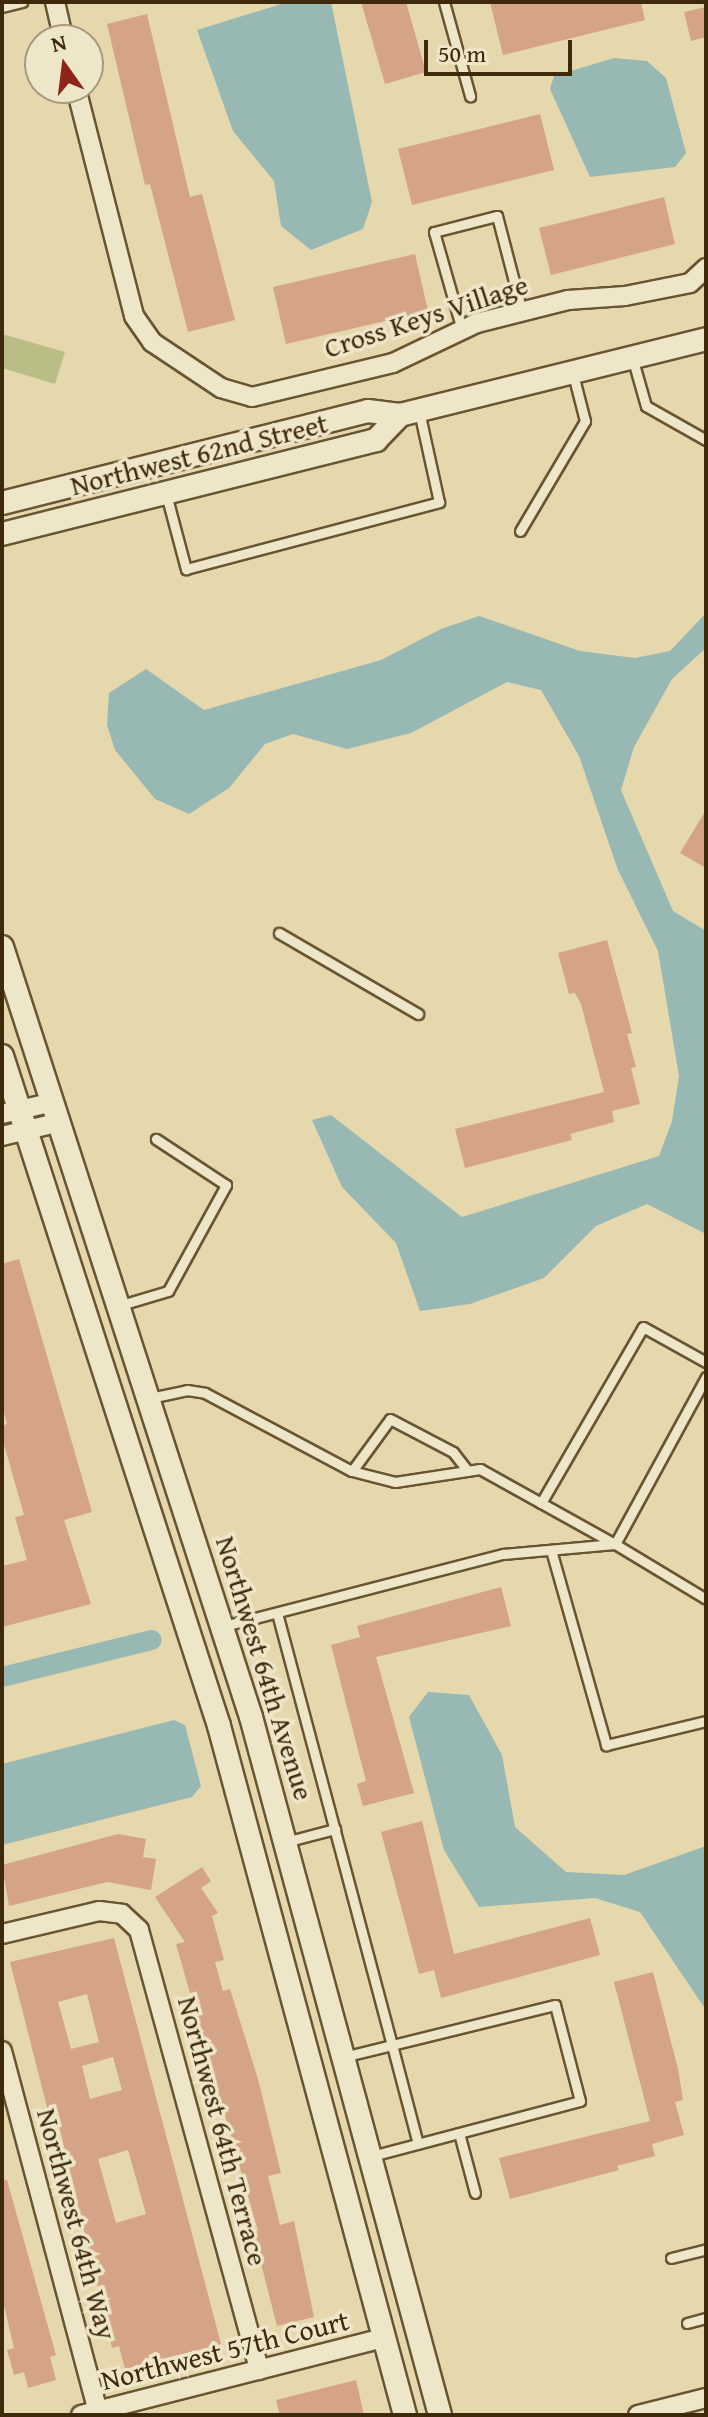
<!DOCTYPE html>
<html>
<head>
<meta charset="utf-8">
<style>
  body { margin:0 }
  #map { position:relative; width:708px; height:2417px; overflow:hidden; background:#e5d8ac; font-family:"Gentium Book Plus",serif }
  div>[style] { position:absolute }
  .green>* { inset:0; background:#babd86 }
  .water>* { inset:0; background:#98b8b3 }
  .canal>* { height:20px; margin:-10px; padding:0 10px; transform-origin:10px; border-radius:10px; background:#98b8b3 }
  .building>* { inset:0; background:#d5a385 }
  .roads { filter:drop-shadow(2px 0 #685532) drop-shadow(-2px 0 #685532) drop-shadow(0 2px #685532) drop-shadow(0 -2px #685532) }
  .service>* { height:9px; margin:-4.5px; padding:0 4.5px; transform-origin:4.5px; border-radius:4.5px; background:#eee6c9 }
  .minor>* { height:18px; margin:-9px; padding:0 9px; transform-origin:9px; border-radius:9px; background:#eee6c9 }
  .tertiary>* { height:22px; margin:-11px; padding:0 11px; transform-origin:11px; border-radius:11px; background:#eee6c9 }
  span { translate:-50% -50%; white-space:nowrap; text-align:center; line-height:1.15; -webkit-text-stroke:7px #eee6c9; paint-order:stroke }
  .street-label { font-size:28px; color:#3e290a }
  .frame { position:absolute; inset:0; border:4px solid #3e290a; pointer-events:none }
  .north { position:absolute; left:24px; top:24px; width:80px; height:80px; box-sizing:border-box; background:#eee6c9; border:2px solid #a89a7d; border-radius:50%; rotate:346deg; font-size:22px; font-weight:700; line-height:32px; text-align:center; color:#3e290a }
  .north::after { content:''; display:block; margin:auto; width:28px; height:36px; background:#8f2418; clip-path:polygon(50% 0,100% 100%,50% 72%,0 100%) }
  .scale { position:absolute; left:424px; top:40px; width:148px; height:36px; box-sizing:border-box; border:4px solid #3e290a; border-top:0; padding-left:10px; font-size:24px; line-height:28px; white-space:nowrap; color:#3e290a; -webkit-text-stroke:6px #eee6c9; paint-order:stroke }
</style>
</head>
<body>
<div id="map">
  <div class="green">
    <div style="clip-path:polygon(2px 334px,65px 352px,55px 384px,2px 368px)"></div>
  </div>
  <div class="water">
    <div style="clip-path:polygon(288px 2px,331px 2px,372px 202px,363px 229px,311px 250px,281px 226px,274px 181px,233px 131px,197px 30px)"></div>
    <div style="clip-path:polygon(614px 58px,647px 61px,666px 78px,686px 153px,675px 167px,590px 177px,550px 89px,554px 76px)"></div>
    <div style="clip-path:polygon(706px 613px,706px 648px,672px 679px,634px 747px,621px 790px,673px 911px,706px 931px,706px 1234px,647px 1204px,596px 1226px,544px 1278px,470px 1304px,420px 1311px,396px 1243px,342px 1187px,312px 1120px,331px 1115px,462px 1217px,659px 1156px,672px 1121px,679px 1076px,658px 951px,618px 870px,579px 756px,541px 690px,507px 682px,411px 733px,347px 749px,293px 734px,265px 744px,229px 788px,189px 814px,155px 799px,115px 750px,107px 725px,109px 693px,146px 669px,204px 710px,381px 660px,441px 629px,479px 616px,580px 651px,635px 658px,670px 651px)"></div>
    <div style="clip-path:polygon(428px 1692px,469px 1695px,502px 1755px,515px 1827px,566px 1872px,624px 1875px,706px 1846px,706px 2010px,640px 1912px,595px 1898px,479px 1907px,444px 1850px,409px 1717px)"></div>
    <div style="clip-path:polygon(174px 1720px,185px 1725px,201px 1786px,192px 1797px,2px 1845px,2px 1764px)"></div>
  </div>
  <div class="canal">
    <div style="left:2px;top:1677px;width:154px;rotate:-13.9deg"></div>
  </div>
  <div class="building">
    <div style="clip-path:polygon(361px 2px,406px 2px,426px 72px,385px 84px)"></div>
    <div style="clip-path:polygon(490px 2px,641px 2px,645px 20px,503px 55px)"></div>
    <div style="clip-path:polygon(706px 7px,706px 37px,691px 41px,684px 12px)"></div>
    <div style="clip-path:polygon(147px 14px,190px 197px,202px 194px,235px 320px,188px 332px,150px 184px,145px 185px,107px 24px)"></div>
    <div style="clip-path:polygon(540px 114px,554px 170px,412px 205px,398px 149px)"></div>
    <div style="clip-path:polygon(664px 197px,675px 244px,551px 275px,539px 228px)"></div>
    <div style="clip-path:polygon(415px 254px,428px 311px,286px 344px,273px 287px)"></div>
    <div style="clip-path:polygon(706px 810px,706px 868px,680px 853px)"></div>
    <div style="clip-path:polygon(607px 940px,632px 1033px,627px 1034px,636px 1067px,631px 1068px,640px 1104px,612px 1111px,614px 1122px,570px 1134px,572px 1140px,465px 1168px,455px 1129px,604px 1092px,581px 1004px,575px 993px,569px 994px,558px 953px)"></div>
    <div style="clip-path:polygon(19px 1259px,92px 1512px,64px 1520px,91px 1604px,2px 1627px,2px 1566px,27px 1560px,15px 1517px,24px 1515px,2px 1437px,2px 1426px,7px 1424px,2px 1406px,2px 1264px)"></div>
    <div style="clip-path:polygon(501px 1587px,511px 1626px,376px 1657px,414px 1793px,363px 1806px,357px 1784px,366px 1781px,331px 1645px,360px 1637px,357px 1626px)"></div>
    <div style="clip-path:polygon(422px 1821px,454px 1954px,590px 1918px,600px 1955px,441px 1998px,434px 1970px,419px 1974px,381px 1832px)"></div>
    <div style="clip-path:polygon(118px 1834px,146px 1839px,143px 1857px,156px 1859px,151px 1890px,107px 1882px,9px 1906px,2px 1865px)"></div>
    <div style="clip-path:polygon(202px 1867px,211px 1881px,201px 1888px,218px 1913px,212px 1916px,224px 1960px,215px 1962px,223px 1991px,230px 1989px,258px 2079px,281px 2173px,268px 2176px,280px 2225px,294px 2221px,314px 2317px,277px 2326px,253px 2232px,258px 2231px,176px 1944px,185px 1942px,155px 1897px)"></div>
    <div style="clip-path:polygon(evenodd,114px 1938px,221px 2344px,125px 2369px,119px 2346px,112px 2348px,57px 2117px,50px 2119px,10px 1962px,114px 1938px,87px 1994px,99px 2042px,71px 2049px,58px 2002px,87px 1994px,114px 1938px,113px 2057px,122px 2090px,90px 2099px,82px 2066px,113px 2057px,114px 1938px,128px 2150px,146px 2214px,116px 2223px,98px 2159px,128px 2150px)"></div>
    <div style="clip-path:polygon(653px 1972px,678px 2069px,683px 2100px,675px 2102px,684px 2135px,652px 2144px,655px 2156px,617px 2166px,619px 2170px,510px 2199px,499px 2158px,650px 2121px,614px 1982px)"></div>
    <div style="clip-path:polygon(2px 2180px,7px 2180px,56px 2355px,50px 2357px,56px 2380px,28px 2388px,24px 2372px,14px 2375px,7px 2350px,14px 2348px,2px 2297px)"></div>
    <div style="clip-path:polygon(356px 2380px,364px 2415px,280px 2415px,276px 2400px)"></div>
  </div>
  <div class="roads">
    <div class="service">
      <div style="left:444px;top:2px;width:98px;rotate:74.5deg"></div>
      <div style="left:2px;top:7px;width:21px;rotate:-14deg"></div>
      <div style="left:462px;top:330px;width:102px;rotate:-105.9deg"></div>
      <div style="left:434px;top:232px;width:65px;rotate:-14.3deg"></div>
      <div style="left:497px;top:216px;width:99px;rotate:75.4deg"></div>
      <div style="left:632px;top:357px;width:51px;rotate:74.1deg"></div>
      <div style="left:646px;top:406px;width:69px;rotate:29.5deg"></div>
      <div style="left:166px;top:494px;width:78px;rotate:75.1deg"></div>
      <div style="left:186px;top:569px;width:262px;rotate:-14.8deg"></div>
      <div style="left:439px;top:502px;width:93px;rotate:-102.4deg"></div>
      <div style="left:520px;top:531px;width:128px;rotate:-59.4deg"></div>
      <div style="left:585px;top:421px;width:49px;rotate:-104.3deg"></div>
      <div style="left:279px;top:933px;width:161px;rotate:30.2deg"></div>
      <div style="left:121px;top:1305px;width:49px;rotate:-16.6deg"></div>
      <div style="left:168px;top:1291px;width:121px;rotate:-61.3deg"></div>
      <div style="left:226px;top:1185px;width:84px;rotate:-146.7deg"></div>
      <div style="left:150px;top:1398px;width:38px;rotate:-12deg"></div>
      <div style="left:187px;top:1390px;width:18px;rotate:9deg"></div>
      <div style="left:205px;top:1393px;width:166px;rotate:28deg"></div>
      <div style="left:352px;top:1471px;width:44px;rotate:14.3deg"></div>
      <div style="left:395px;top:1482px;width:86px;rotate:-8.7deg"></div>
      <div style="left:480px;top:1469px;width:154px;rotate:29.1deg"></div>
      <div style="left:615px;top:1544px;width:190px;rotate:-61.4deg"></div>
      <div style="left:352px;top:1471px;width:64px;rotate:-53.8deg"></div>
      <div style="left:390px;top:1419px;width:71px;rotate:27.6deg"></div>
      <div style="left:453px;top:1452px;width:24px;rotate:52deg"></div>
      <div style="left:541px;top:1503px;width:203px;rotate:-59.9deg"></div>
      <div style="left:643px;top:1327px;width:72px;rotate:29.1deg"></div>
      <div style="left:551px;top:1550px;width:203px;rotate:74.2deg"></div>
      <div style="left:606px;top:1745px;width:103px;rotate:-13.5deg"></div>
      <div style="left:277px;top:1613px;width:447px;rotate:75.1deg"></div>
      <div style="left:392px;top:2045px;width:168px;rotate:-13.8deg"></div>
      <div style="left:555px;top:2005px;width:99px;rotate:75.4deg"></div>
      <div style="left:580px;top:2101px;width:215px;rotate:165.2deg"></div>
      <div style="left:224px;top:1626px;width:288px;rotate:-14.5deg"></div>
      <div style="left:503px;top:1554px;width:112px;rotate:-5.1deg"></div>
      <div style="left:615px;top:1544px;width:106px;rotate:31.1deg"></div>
      <div style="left:285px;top:1842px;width:52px;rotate:-14.6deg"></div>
      <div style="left:343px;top:2057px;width:50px;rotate:-13.8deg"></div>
      <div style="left:392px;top:2045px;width:102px;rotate:75.3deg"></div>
      <div style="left:459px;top:2133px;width:62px;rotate:75.1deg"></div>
      <div style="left:671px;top:2258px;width:36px;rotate:-14deg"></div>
      <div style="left:687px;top:2323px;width:20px;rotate:-15deg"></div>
    </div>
    <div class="minor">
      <div style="left:55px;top:2px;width:39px;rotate:77deg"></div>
      <div style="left:76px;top:88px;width:235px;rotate:75.7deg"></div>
      <div style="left:134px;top:316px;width:32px;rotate:55deg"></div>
      <div style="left:152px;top:342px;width:83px;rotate:33.7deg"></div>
      <div style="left:221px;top:388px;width:32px;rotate:16deg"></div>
      <div style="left:252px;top:397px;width:145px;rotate:-13.6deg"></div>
      <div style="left:393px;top:363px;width:93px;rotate:-25.5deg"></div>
      <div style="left:477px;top:323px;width:94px;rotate:-14.2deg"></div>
      <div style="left:568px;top:300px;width:57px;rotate:-4deg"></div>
      <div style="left:625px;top:296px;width:66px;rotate:-11.3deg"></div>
      <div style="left:690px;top:283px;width:22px;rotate:-43deg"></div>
      <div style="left:2px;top:1114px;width:53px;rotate:-13deg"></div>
      <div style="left:2px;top:1136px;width:60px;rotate:-13.6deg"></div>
      <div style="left:2px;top:1934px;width:100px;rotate:-13.3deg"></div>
      <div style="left:99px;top:1911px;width:23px;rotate:7deg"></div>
      <div style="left:122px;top:1914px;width:23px;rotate:43deg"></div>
      <div style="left:139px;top:1930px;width:456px;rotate:74.7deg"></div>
      <div style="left:2px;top:2051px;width:373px;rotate:75.1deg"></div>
      <div style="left:81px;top:2415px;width:311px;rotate:-14.3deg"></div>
      <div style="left:638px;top:2415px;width:70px;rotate:-14deg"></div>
    </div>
    <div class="tertiary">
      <div style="left:2px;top:503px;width:377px;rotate:-14.1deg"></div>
      <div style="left:368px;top:411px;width:32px;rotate:7deg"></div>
      <div style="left:400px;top:415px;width:315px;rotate:-13.9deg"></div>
      <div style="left:2px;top:534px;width:386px;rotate:-14.1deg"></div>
      <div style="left:376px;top:440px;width:35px;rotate:-46deg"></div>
      <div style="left:2px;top:947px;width:809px;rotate:72.08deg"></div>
      <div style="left:251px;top:1717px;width:723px;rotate:74.85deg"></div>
      <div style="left:2px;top:1056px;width:704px;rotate:72.05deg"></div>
      <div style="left:219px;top:1726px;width:714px;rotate:74.89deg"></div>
    </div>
  </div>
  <div class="street-label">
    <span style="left:426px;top:316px;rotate:-18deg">Cross Keys Village</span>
    <span style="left:199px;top:454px;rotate:-14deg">Northwest 62nd Street</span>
    <span style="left:265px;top:1668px;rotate:73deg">Northwest 64th Avenue</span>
    <span style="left:223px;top:2131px;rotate:75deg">Northwest 64th Terrace</span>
    <span style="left:77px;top:2224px;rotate:75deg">Northwest 64th Way</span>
    <span style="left:225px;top:2350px;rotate:-14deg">Northwest 57th Court</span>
  </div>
  <div class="frame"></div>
  <div class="north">N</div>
  <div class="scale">50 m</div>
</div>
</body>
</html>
